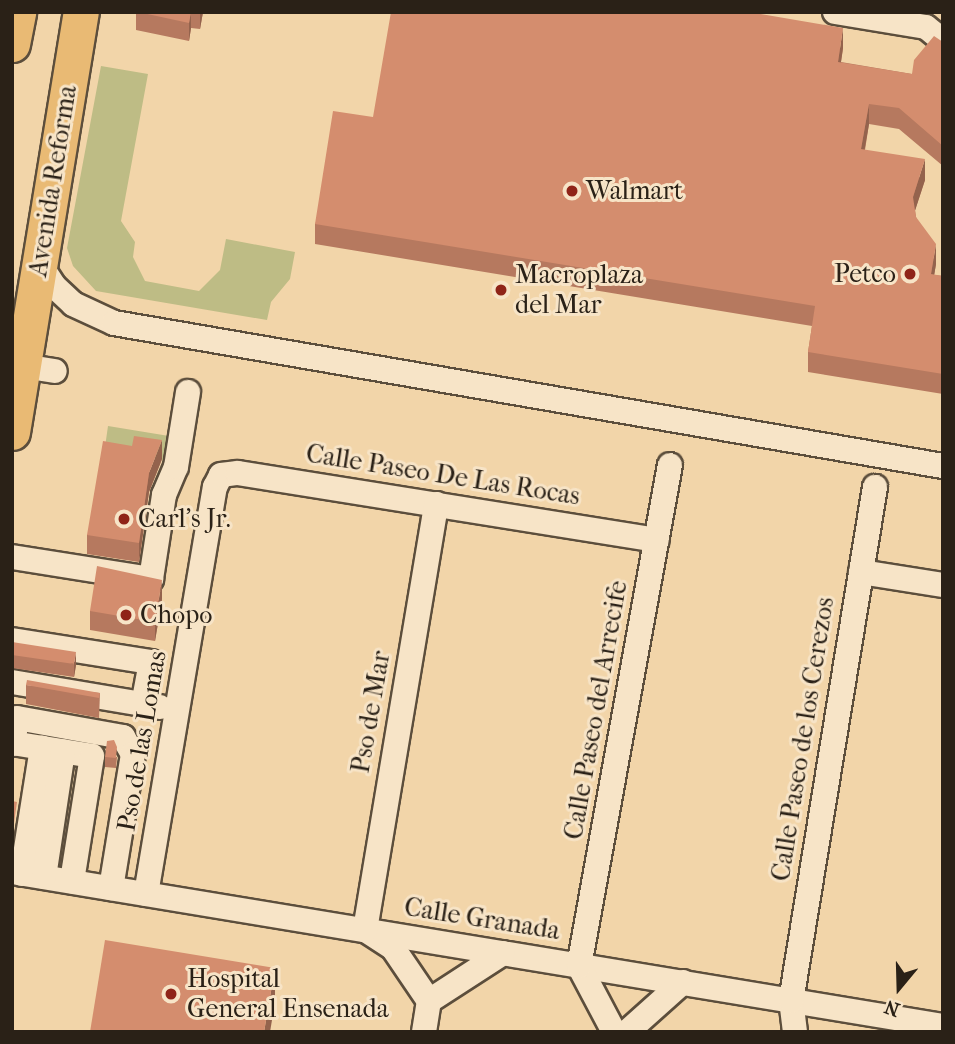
<!DOCTYPE html>
<html>
<head>
<meta charset="utf-8">
<style>
  body { margin:0 }
  #map { position:relative; width:955px; height:1044px; overflow:hidden; background:#f2d5a9; font-family:"IM FELL French Canon",serif }
  div>[style] { position:absolute }
  .green>* { inset:0; background:#bebc85 }
  .roads { filter:drop-shadow(2px 0 #5c4e3c) drop-shadow(-2px 0 #5c4e3c) drop-shadow(0 2px #5c4e3c) drop-shadow(0 -2px #5c4e3c) }
  .minor>* { height:24px; margin:-12px; padding:0 12px; transform-origin:12px; border-radius:12px; background:#f7e4c7 }
  .highway>* { height:35px; margin:-17.5px; padding:0 17.5px; transform-origin:17.5px; border-radius:17.5px; background:#e9ba74 }
  .wall>* { inset:0; background:#b6795f }
  .shaded-wall>* { inset:0; background:#94634d }
  .building>* { inset:0; background:#d48d6e }
  .dots>* { width:19px; height:19px; translate:-50% -50%; box-sizing:border-box; border:4px solid #f7e4c7; border-radius:50% }
  span { translate:-50% -50%; white-space:nowrap; text-align:center; line-height:1.15; -webkit-text-stroke:6px #f7e4c7; paint-order:stroke }
  .street-label { font-size:26px; color:#2a2117 }
  .poi-label { font-size:26px; color:#2a2117 }
  .left { translate:0 -50%; text-align:left }
  .right { translate:-100% -50%; text-align:right }
  .frame { position:absolute; inset:0; border:14px solid #2a2117; pointer-events:none }
  .north { position:absolute; left:864px; top:953px; width:70px; height:70px; -webkit-text-stroke:5px #f7e4c7; paint-order:stroke; rotate:199deg; font-size:19px; font-weight:700; line-height:28px; text-align:center; color:#2a2117 }
  .north::after { content:''; display:block; margin:auto; width:24px; height:32px; background:#2a2117; clip-path:polygon(50% 0,100% 100%,50% 72%,0 100%) }
</style>
</head>
<body>
<div id="map">
  <div class="green">
    <div style="clip-path:polygon(101px 66px,148px 74px,121px 221px,135px 242px,133px 257px,145px 281px,199px 291px,220px 270px,226px 239px,295px 252px,290px 279px,271px 302px,267px 320px,96px 291px,73px 266px,67px 248px)"></div>
    <div style="clip-path:polygon(108px 426px,169px 436px,164px 460px,134px 455px,103px 461px)"></div>
  </div>
  <div class="roads">
    <div class="minor">
      <div style="left:835px;top:12px;width:92px;rotate:9.4deg"></div>
      <div style="left:926px;top:27px;width:22px;rotate:39deg"></div>
      <div style="left:44px;top:257px;width:12px;rotate:95deg"></div>
      <div style="left:43px;top:269px;width:20px;rotate:57deg"></div>
      <div style="left:54px;top:286px;width:26px;rotate:43deg"></div>
      <div style="left:73px;top:304px;width:45px;rotate:24.9deg"></div>
      <div style="left:114px;top:323px;width:841px;rotate:9.79deg"></div>
      <div style="left:23px;top:366px;width:32px;rotate:9deg"></div>
      <div style="left:12px;top:557px;width:141px;rotate:9deg"></div>
      <div style="left:151px;top:579px;width:85px;rotate:-81.2deg"></div>
      <div style="left:164px;top:495px;width:30px;rotate:-67deg"></div>
      <div style="left:176px;top:467px;width:76px;rotate:-80.9deg"></div>
      <div style="left:861px;top:572px;width:83px;rotate:9deg"></div>
      <div style="left:12px;top:640px;width:141px;rotate:9deg"></div>
      <div style="left:151px;top:662px;width:44px;rotate:100.5deg"></div>
      <div style="left:12px;top:682px;width:150px;rotate:9.6deg"></div>
      <div style="left:12px;top:743px;width:81px;rotate:9.2deg"></div>
      <div style="left:92px;top:756px;width:127px;rotate:99.1deg"></div>
      <div style="left:13px;top:744px;width:26px;rotate:-81deg"></div>
      <div style="left:17px;top:718px;width:108px;rotate:10.2deg"></div>
      <div style="left:123px;top:737px;width:20px;rotate:60deg"></div>
      <div style="left:133px;top:754px;width:136px;rotate:99.3deg"></div>
      <div style="left:12px;top:872px;width:944px;rotate:9.39deg"></div>
      <div style="left:22px;top:874px;width:128px;rotate:-81deg"></div>
      <div style="left:44px;top:877px;width:127px;rotate:-81.4deg"></div>
      <div style="left:146px;top:894px;width:413px;rotate:-80.4deg"></div>
      <div style="left:215px;top:487px;width:13px;rotate:-63deg"></div>
      <div style="left:221px;top:475px;width:17px;rotate:-7deg"></div>
      <div style="left:238px;top:473px;width:424px;rotate:9.1deg"></div>
      <div style="left:429px;top:1001px;width:64px;rotate:-124.2deg"></div>
      <div style="left:393px;top:948px;width:33px;rotate:-147deg"></div>
      <div style="left:365px;top:930px;width:432px;rotate:-80.5deg"></div>
      <div style="left:424px;top:1032px;width:31px;rotate:-81deg"></div>
      <div style="left:429px;top:1001px;width:88px;rotate:-33deg"></div>
      <div style="left:614px;top:1032px;width:75px;rotate:-117.9deg"></div>
      <div style="left:579px;top:966px;width:509px;rotate:-79.71deg"></div>
      <div style="left:627px;top:1032px;width:75px;rotate:-41.8deg"></div>
      <div style="left:795px;top:1032px;width:31px;rotate:-97deg"></div>
      <div style="left:791px;top:1001px;width:521px;rotate:-80.72deg"></div>
    </div>
    <div class="highway">
      <div style="left:12px;top:44px;width:33px;rotate:-79deg"></div>
      <div style="left:12px;top:432px;width:426px;rotate:-80.7deg"></div>
    </div>
  </div>
  <div class="wall">
    <div style="clip-path:polygon(136px 12px,203px 12px,200px 29px,191px 28px,189px 41px,136px 30px)"></div>
    <div style="clip-path:polygon(943px 42px,943px 166px,899px 129px,869px 124px,865px 150px,925px 180px,915px 210px,916px 217px,936px 264px,934px 275px,943px 276px,943px 394px,808px 372px,808px 352px,812px 326px,315px 244px,315px 224px,373px 117px,843px 48px,841px 62px,912px 74px)"></div>
    <div style="clip-path:polygon(162px 459px,149px 492px,139px 562px,87px 554px,87px 535px)"></div>
    <div style="clip-path:polygon(162px 599px,155px 641px,90px 630px,90px 611px)"></div>
    <div style="clip-path:polygon(12px 642px,76px 665px,74px 677px,12px 668px)"></div>
    <div style="clip-path:polygon(26px 685px,100px 693px,99px 718px,26px 704px)"></div>
    <div style="clip-path:polygon(105px 757px,117px 757px,116px 768px,105px 767px)"></div>
  </div>
  <div class="shaded-wall">
    <div style="clip-path:polygon(191px 12px,191px 28px,189px 41px,189px 23px)"></div>
    <div style="clip-path:polygon(200px 12px,203px 12px,200px 29px)"></div>
    <div style="clip-path:polygon(843px 28px,843px 48px,838px 82px,838px 62px)"></div>
    <div style="clip-path:polygon(869px 104px,869px 124px,861px 170px,861px 149px)"></div>
    <div style="clip-path:polygon(925px 159px,925px 180px,913px 217px,913px 197px)"></div>
    <div style="clip-path:polygon(936px 244px,936px 264px,931px 295px,931px 274px)"></div>
    <div style="clip-path:polygon(162px 440px,162px 459px,149px 492px,139px 562px,139px 543px,149px 473px)"></div>
    <div style="clip-path:polygon(162px 580px,162px 599px,155px 641px,155px 622px)"></div>
    <div style="clip-path:polygon(76px 652px,76px 665px,74px 677px,74px 664px)"></div>
    <div style="clip-path:polygon(275px 968px,275px 1002px,270px 1032px,264px 1032px)"></div>
  </div>
  <div class="building">
    <div style="clip-path:polygon(138px 12px,191px 12px,189px 23px)"></div>
    <div style="clip-path:polygon(391px 12px,749px 12px,843px 28px,838px 62px,912px 74px,914px 60px,934px 36px,943px 42px,943px 146px,899px 108px,869px 104px,861px 149px,925px 159px,913px 197px,916px 217px,936px 244px,931px 274px,943px 276px,943px 374px,808px 352px,815px 306px,315px 224px,333px 111px,373px 117px)"></div>
    <div style="clip-path:polygon(134px 436px,162px 440px,149px 473px,139px 543px,87px 535px,103px 441px,132px 446px)"></div>
    <div style="clip-path:polygon(97px 566px,162px 580px,155px 622px,90px 611px)"></div>
    <div style="clip-path:polygon(12px 642px,76px 652px,74px 664px,12px 655px)"></div>
    <div style="clip-path:polygon(27px 680px,100px 693px,99px 698px,26px 685px)"></div>
    <div style="clip-path:polygon(114px 740px,117px 747px,116px 758px,105px 757px,107px 741px)"></div>
    <div style="clip-path:polygon(12px 801px,17px 802px,14px 823px,12px 823px)"></div>
    <div style="clip-path:polygon(105px 940px,275px 968px,264px 1032px,90px 1032px)"></div>
  </div>
  <div class="dots">
    <div style="left:572px;top:191px;background:#8f2418"></div>
    <div style="left:910px;top:274px;background:#8f2418"></div>
    <div style="left:501px;top:290px;background:#8f2418"></div>
    <div style="left:124px;top:519px;background:#8f2418"></div>
    <div style="left:126px;top:615px;background:#8f2418"></div>
    <div style="left:171px;top:994px;background:#8f2418"></div>
  </div>
  <div class="street-label">
    <span style="left:53px;top:181px;rotate:-81deg">Avenida Reforma</span>
    <span style="left:443px;top:475px;rotate:9deg">Calle Paseo De Las Rocas</span>
    <span style="left:596px;top:710px;rotate:-80deg">Calle Paseo del Arrecife</span>
    <span style="left:371px;top:712px;rotate:-80deg">Pso de Mar</span>
    <span style="left:803px;top:739px;rotate:-81deg">Calle Paseo de los Cerezos</span>
    <span style="left:142px;top:741px;rotate:-80deg">Pso de las Lomas</span>
    <span style="left:482px;top:919px;rotate:9deg">Calle Granada</span>
  </div>
  <div class="poi-label">
    <span class="left" style="left:586px;top:191px">Walmart</span>
    <span class="right" style="left:896px;top:274px">Petco</span>
    <span class="left" style="left:515px;top:290px">Macroplaza<br>del Mar</span>
    <span class="left" style="left:138px;top:519px">Carl's Jr.</span>
    <span class="left" style="left:140px;top:615px">Chopo</span>
    <span class="left" style="left:187px;top:994px">Hospital<br>General Ensenada</span>
  </div>
  <div class="frame"></div>
  <div class="north">N</div>
</div>
</body>
</html>
